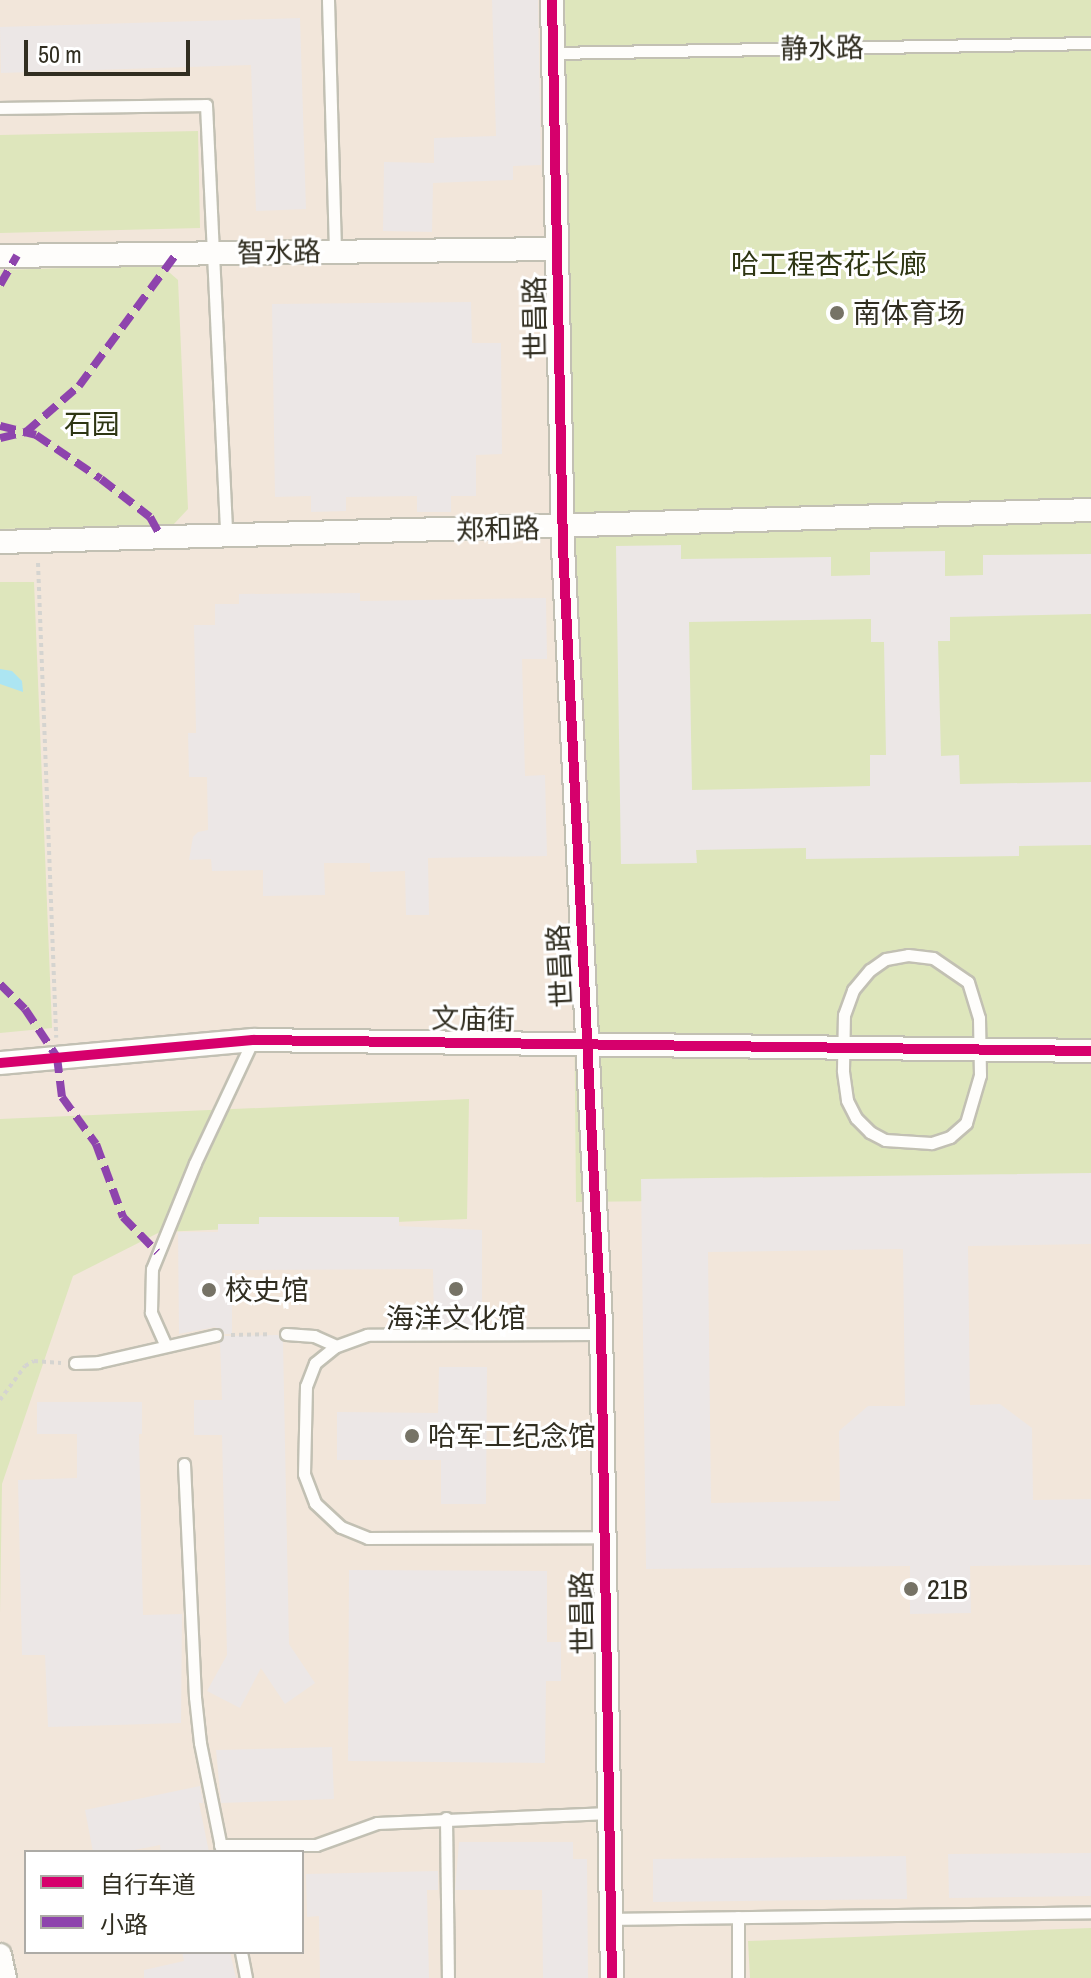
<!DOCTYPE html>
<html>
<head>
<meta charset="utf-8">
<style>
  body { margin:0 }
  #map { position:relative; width:1091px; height:1978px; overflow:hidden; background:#f7f4e5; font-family:"Archivo Narrow","Noto Sans SC",sans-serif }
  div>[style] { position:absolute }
  .education>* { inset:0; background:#f2e6da }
  .green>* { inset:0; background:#dee6bc }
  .water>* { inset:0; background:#ace5f2 }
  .building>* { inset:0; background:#ece7e6 }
  .path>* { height:4px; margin-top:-2px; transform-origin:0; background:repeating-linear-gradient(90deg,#d5d4d0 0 4px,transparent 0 8px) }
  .roads { filter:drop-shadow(2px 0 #c2c0b3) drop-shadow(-2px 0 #c2c0b3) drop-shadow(0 2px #c2c0b3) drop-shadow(0 -2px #c2c0b3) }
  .lane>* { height:11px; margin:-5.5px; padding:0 5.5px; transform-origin:5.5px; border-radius:5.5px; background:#fefdfb }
  .street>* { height:22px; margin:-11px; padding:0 11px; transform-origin:11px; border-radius:11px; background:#fefdfb }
  .quiet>* { height:8px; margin-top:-4px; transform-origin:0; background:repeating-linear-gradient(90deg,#8e44ad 0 16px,transparent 0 24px) }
  .cycleway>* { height:10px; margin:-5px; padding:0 5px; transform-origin:5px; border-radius:5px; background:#d6006c }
  .dots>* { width:22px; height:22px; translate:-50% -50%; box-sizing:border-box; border:4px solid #fff; border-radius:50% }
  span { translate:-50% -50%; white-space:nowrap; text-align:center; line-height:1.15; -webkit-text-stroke:6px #fff; paint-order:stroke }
  .street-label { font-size:28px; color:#312e21 }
  .park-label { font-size:28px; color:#2e3613 }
  .poi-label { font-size:28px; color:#312e21 }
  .left { translate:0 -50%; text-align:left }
  .legend { position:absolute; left:24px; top:1850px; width:280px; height:104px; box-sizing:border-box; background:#fff; border:2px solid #adaba6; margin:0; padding:10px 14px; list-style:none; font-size:24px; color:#312e21 }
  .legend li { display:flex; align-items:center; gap:16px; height:40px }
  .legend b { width:40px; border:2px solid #adaba6 }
  .scale { position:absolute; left:24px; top:40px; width:166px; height:36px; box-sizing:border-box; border:4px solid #312e21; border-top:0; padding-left:10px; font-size:24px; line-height:28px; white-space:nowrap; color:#312e21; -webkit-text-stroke:6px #fff; paint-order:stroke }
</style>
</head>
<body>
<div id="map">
  <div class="education">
    <div style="clip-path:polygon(evenodd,0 0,1091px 0,1091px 1978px,0 1978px,0 0,26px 1852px,302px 1852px,302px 1952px,26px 1952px,26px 1852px)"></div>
  </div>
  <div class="green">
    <div style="clip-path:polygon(565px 0,1091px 0,1091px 1196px,576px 1202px)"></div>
    <div style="clip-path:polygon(198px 131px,200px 228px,0 233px,0 135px)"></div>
    <div style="clip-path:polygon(161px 265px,178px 280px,188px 509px,173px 525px,0 529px,0 270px)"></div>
    <div style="clip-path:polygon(0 582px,34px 582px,52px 1028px,0 1033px)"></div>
    <div style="clip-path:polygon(469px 1099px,467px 1219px,160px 1232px,73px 1276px,2px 1484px,0 1615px,0 1119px)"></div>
    <div style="clip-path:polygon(1091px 1928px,1091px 1978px,750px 1978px,748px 1941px)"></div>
  </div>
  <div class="water">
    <div style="clip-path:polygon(0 669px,12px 671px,22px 681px,23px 692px,0 684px)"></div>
  </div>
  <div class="building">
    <div style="clip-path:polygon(492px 0,538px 0,541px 165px,513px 166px,513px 180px,433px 183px,432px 232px,383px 231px,384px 162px,434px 163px,434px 138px,496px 136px)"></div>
    <div style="clip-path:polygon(300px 18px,306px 209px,256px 211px,251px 65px,1px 73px,0 27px)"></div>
    <div style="clip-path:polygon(471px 302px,472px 343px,501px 343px,502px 454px,476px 455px,476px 496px,451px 496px,451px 512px,417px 512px,417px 496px,346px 497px,346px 511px,311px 512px,311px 496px,275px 497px,272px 304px)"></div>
    <div style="clip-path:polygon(evenodd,681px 545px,681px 559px,831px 557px,831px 576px,870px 575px,870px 552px,945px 551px,945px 576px,983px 575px,983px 555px,1091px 554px,1091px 614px,950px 617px,950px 641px,938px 641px,941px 756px,959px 755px,960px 784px,1091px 782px,1091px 845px,1019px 846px,1019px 856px,806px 859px,806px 848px,696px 850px,697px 863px,621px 864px,616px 546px,681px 545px,871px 619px,871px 642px,884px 642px,886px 755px,870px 755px,870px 786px,692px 790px,689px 622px,871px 619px)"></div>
    <div style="clip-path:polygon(360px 593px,360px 601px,546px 598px,547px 659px,522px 659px,525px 776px,545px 775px,547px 856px,428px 858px,429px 915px,406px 915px,405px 871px,370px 872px,370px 863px,324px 863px,325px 895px,263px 896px,263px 870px,212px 871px,211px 859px,189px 860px,193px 837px,198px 832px,208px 830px,207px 777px,189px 777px,188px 733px,196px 733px,194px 625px,215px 625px,215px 604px,239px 604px,239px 594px)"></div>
    <div style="clip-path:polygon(evenodd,1091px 1173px,1091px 1244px,968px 1246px,970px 1405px,1000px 1404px,1032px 1428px,1033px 1500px,1091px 1499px,1091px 1565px,970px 1566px,971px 1613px,910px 1614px,910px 1566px,646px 1569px,641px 1179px,1091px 1173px,903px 1249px,905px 1406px,868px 1406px,839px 1431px,840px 1501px,711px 1503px,708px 1252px,903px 1249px)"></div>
    <div style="clip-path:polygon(259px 1217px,399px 1217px,399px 1226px,482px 1230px,482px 1326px,434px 1326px,433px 1269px,232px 1270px,232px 1334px,224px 1334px,215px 1327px,179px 1334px,178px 1232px,218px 1232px,218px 1224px,259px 1224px)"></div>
    <div style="clip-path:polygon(278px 1335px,283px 1342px,289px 1644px,315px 1683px,285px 1704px,261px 1668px,240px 1708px,207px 1691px,227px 1655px,222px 1435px,194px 1435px,194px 1400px,222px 1400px,220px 1342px,224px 1336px)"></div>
    <div style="clip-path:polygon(439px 1367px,487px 1367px,486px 1504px,441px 1504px,441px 1460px,337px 1460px,337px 1412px,438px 1413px)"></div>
    <div style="clip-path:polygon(37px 1402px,142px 1402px,142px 1434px,139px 1434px,143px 1615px,182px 1614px,181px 1723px,48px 1727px,45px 1655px,22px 1655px,18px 1480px,77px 1478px,77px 1434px,37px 1434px)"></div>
    <div style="clip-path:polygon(349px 1570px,547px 1571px,547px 1642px,561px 1642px,561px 1681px,546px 1681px,545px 1763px,348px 1761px)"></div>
    <div style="clip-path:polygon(332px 1747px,334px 1799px,221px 1803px,216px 1750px)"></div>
    <div style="clip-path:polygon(200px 1786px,203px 1803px,199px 1803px,209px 1852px,161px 1852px,160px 1845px,124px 1852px,93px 1852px,85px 1810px)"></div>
    <div style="clip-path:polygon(459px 1842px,573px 1842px,573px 1859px,587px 1859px,588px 1978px,543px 1978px,542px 1890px,455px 1890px)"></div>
    <div style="clip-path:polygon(1091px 1853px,1091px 1896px,949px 1898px,948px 1854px)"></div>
    <div style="clip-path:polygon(906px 1856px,907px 1899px,653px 1902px,653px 1859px)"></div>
    <div style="clip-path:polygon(438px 1871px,438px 1890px,427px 1890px,429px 1978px,320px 1978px,319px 1916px,307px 1917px,306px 1874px)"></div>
    <div style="clip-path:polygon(182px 1952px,230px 1952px,236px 1978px,144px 1978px,144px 1970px,184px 1961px)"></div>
  </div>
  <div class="path">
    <div style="left:38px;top:563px;width:475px;rotate:87.8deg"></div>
    <div style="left:231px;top:1335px;width:39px;rotate:-1deg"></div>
    <div style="left:0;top:1400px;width:42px;rotate:-53.7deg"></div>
    <div style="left:25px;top:1366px;width:10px;rotate:-29deg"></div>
    <div style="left:34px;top:1361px;width:27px;rotate:4deg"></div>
  </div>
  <div class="roads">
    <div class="lane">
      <div style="left:328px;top:0;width:252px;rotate:88.4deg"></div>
      <div style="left:553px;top:53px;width:538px;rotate:-1.06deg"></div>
      <div style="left:0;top:108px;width:206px;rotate:-0.8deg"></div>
      <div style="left:206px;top:105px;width:431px;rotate:87.3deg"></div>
      <div style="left:908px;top:955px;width:25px;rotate:7deg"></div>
      <div style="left:933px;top:958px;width:42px;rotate:34.4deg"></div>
      <div style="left:968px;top:982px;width:38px;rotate:73deg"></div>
      <div style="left:979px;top:1018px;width:57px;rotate:89deg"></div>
      <div style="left:980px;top:1075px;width:50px;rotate:106.3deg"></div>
      <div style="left:966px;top:1123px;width:21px;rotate:139deg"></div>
      <div style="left:950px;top:1137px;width:20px;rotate:162deg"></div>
      <div style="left:931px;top:1143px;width:46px;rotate:-176.3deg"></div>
      <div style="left:885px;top:1140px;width:17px;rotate:-152deg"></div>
      <div style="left:870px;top:1132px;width:20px;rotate:-135deg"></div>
      <div style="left:856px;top:1118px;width:20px;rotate:-117deg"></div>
      <div style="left:847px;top:1100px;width:30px;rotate:-98deg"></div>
      <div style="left:843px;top:1070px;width:55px;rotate:-89deg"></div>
      <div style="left:844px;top:1015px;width:27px;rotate:-70deg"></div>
      <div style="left:853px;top:990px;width:26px;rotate:-50deg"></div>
      <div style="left:870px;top:970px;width:19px;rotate:-35deg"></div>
      <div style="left:886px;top:959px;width:22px;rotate:-10deg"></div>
      <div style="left:286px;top:1334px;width:28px;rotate:4deg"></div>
      <div style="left:314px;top:1336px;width:24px;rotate:24deg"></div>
      <div style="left:601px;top:1334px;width:234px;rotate:179.8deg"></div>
      <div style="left:367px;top:1335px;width:33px;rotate:160deg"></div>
      <div style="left:336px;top:1346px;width:27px;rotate:141deg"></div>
      <div style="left:315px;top:1363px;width:25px;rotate:111deg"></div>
      <div style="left:306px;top:1386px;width:88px;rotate:91.3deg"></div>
      <div style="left:304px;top:1474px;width:31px;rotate:69deg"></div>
      <div style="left:315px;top:1503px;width:35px;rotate:43deg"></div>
      <div style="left:341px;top:1527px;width:29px;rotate:22deg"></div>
      <div style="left:368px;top:1538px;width:237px;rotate:-0.2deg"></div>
      <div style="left:165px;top:1344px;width:35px;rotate:-114deg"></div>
      <div style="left:151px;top:1312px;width:43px;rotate:-88.7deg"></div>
      <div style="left:152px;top:1269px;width:114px;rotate:-67.9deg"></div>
      <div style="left:195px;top:1163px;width:136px;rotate:-64.8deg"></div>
      <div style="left:75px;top:1363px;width:23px;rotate:-2deg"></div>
      <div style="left:98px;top:1362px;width:121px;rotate:-12.9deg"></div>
      <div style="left:184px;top:1464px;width:233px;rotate:87.3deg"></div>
      <div style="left:195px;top:1697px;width:46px;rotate:83.8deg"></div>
      <div style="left:200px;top:1743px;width:111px;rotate:78.6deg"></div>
      <div style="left:446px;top:1818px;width:160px;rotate:89.3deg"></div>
      <div style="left:220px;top:1845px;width:96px"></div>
      <div style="left:316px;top:1845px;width:65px;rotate:-19.8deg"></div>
      <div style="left:377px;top:1823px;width:232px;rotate:-2.5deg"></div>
      <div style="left:738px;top:1917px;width:61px;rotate:90deg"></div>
      <div style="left:611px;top:1919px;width:480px;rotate:-0.8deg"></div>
      <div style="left:241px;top:1952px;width:26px;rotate:79deg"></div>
    </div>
    <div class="street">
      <div style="left:552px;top:0;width:547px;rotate:88.85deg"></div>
      <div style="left:563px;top:547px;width:777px;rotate:87.2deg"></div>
      <div style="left:601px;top:1323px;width:655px;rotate:89.04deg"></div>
      <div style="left:0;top:256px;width:557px;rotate:-0.72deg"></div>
      <div style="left:0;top:542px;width:1091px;rotate:-1.68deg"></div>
      <div style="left:0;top:1063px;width:254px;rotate:-5.2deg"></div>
      <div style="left:253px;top:1040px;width:838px;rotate:0.75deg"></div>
      <div style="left:0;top:1955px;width:24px;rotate:78deg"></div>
    </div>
  </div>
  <div class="quiet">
    <div style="left:0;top:285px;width:34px;rotate:-60deg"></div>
    <div style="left:0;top:426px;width:37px;rotate:14deg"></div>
    <div style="left:36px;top:435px;width:78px;rotate:34.1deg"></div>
    <div style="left:101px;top:479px;width:62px;rotate:37.8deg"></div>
    <div style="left:150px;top:517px;width:23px;rotate:61deg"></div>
    <div style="left:0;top:438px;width:27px;rotate:-13deg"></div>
    <div style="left:26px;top:432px;width:70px;rotate:-41deg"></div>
    <div style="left:79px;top:386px;width:165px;rotate:-53.6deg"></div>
    <div style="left:0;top:984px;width:35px;rotate:45deg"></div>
    <div style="left:25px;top:1009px;width:58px;rotate:56.3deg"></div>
    <div style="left:57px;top:1057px;width:40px;rotate:82.9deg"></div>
    <div style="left:62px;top:1097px;width:58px;rotate:54.1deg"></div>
    <div style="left:96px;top:1144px;width:78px;rotate:69.7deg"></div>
    <div style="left:123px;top:1217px;width:49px;rotate:45.8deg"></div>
  </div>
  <div class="cycleway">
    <div style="left:552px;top:0;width:547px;rotate:88.85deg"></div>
    <div style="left:563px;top:547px;width:777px;rotate:87.2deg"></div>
    <div style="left:601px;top:1323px;width:655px;rotate:89.04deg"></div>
    <div style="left:0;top:1063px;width:254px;rotate:-5.2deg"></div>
    <div style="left:253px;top:1040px;width:838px;rotate:0.75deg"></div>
  </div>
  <div class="dots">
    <div style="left:837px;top:313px;background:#767366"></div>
    <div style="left:456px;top:1289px;background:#767366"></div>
    <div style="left:209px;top:1290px;background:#767366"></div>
    <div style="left:412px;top:1436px;background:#767366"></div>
    <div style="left:911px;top:1589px;background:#767366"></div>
  </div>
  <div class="street-label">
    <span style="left:822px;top:48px;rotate:-1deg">静水路</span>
    <span style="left:279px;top:252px;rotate:-1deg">智水路</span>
    <span style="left:535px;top:318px;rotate:-91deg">世昌路</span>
    <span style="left:498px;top:529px;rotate:-1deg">郑和路</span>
    <span style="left:560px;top:966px;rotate:-93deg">世昌路</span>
    <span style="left:473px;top:1019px;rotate:1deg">文庙街</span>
    <span style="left:582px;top:1613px;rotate:-91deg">世昌路</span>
  </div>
  <div class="park-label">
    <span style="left:829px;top:264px">哈工程杏花长廊</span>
    <span style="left:92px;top:424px">石园</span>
  </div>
  <div class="poi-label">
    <span class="left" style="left:853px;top:313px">南体育场</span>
    <span class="left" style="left:225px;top:1290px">校史馆</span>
    <span style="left:456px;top:1318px">海洋文化馆</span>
    <span class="left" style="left:428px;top:1436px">哈军工纪念馆</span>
    <span class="left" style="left:927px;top:1589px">21B</span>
  </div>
  <ul class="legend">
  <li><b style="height:10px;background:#d6006c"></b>自行车道</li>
  <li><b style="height:10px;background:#8e44ad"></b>小路</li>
  </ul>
  <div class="scale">50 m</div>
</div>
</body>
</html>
